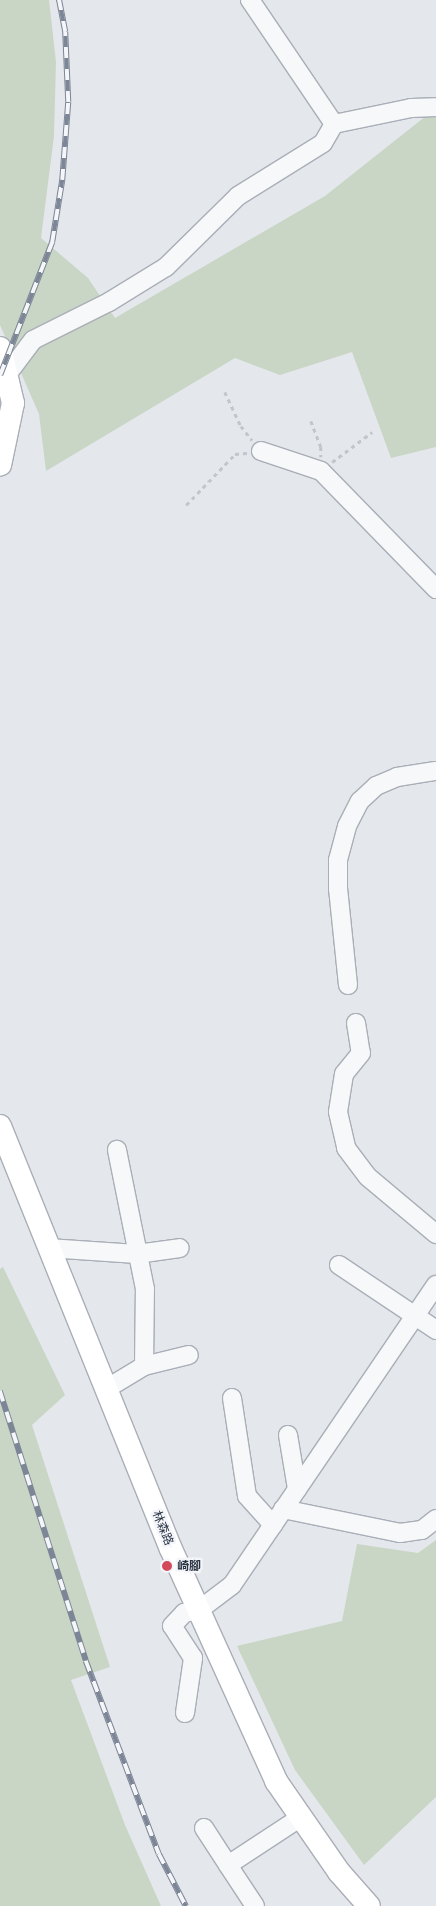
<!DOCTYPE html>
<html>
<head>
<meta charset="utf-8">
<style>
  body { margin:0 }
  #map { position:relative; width:436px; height:1906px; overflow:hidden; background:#e4e7ec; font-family:"Noto Sans","Noto Sans TC",sans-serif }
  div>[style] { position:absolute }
  .green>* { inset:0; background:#c9d6c5 }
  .path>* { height:2.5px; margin-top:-1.25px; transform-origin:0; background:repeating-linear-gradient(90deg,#c2c5cb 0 4px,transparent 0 8px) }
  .roads { filter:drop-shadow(1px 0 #a9aeb7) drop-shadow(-1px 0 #a9aeb7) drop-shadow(0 1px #a9aeb7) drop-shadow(0 -1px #a9aeb7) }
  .minor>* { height:18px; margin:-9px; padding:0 9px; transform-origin:9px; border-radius:9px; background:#f7f8fa }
  .major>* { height:22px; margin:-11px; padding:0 11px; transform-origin:11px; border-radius:11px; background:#fff }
  .rail>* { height:5.5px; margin-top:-2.75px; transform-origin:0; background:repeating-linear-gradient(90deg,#f4f6f9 0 11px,#7d8696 0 22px); box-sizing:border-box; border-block:1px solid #7d8696 }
  .dots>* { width:14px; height:14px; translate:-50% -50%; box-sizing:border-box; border:2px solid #f4f6f9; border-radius:50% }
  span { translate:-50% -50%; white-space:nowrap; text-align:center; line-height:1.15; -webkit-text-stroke:4.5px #f4f6f9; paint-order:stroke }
  .street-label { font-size:12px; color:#2b3445 }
  .poi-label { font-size:12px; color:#2b3445; font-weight:700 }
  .left { translate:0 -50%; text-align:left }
</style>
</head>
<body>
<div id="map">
  <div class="green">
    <div style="clip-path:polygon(0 0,49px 0,56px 62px,54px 136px,41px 238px,88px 278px,115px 318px,325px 196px,436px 108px,436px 447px,391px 458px,352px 352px,280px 375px,235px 358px,46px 471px,39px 414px,0 325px)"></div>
    <div style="clip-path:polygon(3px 1267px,65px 1395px,32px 1425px,110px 1667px,71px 1680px,125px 1825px,161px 1906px,0 1906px,0 1269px)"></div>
    <div style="clip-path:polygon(436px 1540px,436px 1797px,364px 1865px,295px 1770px,237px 1646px,342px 1621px,357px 1544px,418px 1553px)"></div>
  </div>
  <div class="path">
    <div style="left:225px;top:392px;width:38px;rotate:65deg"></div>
    <div style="left:241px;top:426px;width:18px;rotate:52deg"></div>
    <div style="left:311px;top:421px;width:28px;rotate:69deg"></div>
    <div style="left:321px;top:447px;width:10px;rotate:90deg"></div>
    <div style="left:332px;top:462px;width:50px;rotate:-36.9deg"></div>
    <div style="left:186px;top:505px;width:71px;rotate:-46.1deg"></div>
    <div style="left:235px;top:454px;width:12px;rotate:-5deg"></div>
  </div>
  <div class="roads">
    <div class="minor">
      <div style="left:334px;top:124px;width:79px;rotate:-11.7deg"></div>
      <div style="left:411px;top:108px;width:25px;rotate:-2deg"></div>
      <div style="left:6px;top:376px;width:45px;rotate:-53.1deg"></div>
      <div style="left:33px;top:340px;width:85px;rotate:-26.6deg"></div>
      <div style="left:109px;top:302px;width:67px;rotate:-31.6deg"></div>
      <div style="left:166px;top:267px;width:101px;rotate:-44.6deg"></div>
      <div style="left:238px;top:196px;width:100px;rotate:-31.9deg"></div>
      <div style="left:323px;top:143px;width:22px;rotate:-60deg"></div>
      <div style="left:334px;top:124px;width:150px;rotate:-124.1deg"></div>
      <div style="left:261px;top:451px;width:63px;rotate:18.4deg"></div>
      <div style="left:321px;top:471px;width:165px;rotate:45.7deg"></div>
      <div style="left:348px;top:985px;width:97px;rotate:-95.9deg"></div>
      <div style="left:338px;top:889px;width:29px;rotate:-90deg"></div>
      <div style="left:338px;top:860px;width:35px;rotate:-75deg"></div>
      <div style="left:347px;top:826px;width:28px;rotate:-63deg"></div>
      <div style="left:360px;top:801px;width:22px;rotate:-43deg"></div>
      <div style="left:376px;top:786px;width:23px;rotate:-23deg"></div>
      <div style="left:397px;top:777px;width:39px;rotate:-9deg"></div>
      <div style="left:356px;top:1023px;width:30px;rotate:81deg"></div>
      <div style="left:361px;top:1053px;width:27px;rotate:129deg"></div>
      <div style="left:344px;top:1074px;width:38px;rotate:99deg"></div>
      <div style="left:338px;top:1112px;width:37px;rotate:77deg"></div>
      <div style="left:346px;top:1148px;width:36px;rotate:53deg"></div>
      <div style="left:368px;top:1177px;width:89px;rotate:40deg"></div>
      <div style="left:48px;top:1248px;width:89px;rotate:3.9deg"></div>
      <div style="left:137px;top:1254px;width:43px;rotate:-7.9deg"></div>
      <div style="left:339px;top:1265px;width:117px;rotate:33.8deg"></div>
      <div style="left:144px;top:1366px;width:46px;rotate:-13.7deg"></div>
      <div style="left:106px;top:1389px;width:44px;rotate:-31.2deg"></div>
      <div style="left:144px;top:1366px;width:77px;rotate:-89.3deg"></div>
      <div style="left:145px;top:1289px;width:142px;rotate:-101.4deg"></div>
      <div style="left:232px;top:1398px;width:99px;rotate:81.3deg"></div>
      <div style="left:247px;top:1496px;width:39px;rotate:48deg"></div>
      <div style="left:288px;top:1435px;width:55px;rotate:80.5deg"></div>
      <div style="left:283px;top:1509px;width:119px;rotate:11.6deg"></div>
      <div style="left:400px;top:1533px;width:22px;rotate:-8deg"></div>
      <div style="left:422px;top:1530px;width:18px;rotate:-38deg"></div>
      <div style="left:185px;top:1713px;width:56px;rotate:-81.7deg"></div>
      <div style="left:193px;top:1658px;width:38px;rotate:-123deg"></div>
      <div style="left:172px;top:1626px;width:18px;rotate:-47deg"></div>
      <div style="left:184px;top:1613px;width:15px;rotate:-11deg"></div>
      <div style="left:199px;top:1610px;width:41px;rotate:-37.1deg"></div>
      <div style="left:232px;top:1585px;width:363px;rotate:-55.8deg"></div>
      <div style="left:204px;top:1828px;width:44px;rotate:57deg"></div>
      <div style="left:255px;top:1906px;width:49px;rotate:-123.4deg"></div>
      <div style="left:228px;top:1865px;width:87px;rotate:-33.3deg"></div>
    </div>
    <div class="major">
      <div style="left:0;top:348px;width:57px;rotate:76.7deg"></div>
      <div style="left:13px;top:403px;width:63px;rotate:101.8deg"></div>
      <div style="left:0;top:1126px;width:456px;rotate:68deg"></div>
      <div style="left:171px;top:1549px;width:255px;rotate:65.6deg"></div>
      <div style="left:276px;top:1781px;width:111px;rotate:55.3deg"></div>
      <div style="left:339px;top:1872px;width:45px;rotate:48.6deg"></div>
    </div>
  </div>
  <div class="rail">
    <div style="left:0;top:375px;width:143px;rotate:-68.6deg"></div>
    <div style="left:52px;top:242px;width:63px;rotate:-80.8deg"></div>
    <div style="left:62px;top:180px;width:78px;rotate:-85.6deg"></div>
    <div style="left:68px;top:102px;width:70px;rotate:-92.5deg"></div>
    <div style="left:65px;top:32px;width:33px;rotate:-101deg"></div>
    <div style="left:0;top:1391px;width:283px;rotate:72.3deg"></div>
    <div style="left:86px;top:1661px;width:206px;rotate:69.3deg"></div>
    <div style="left:159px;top:1854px;width:59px;rotate:62.6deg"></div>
  </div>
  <div class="dots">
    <div style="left:167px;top:1566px;background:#d1495b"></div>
  </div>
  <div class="street-label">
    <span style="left:163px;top:1528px;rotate:68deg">林森路</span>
  </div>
  <div class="poi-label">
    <span class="left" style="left:177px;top:1566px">崎腳</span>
  </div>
</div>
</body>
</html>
